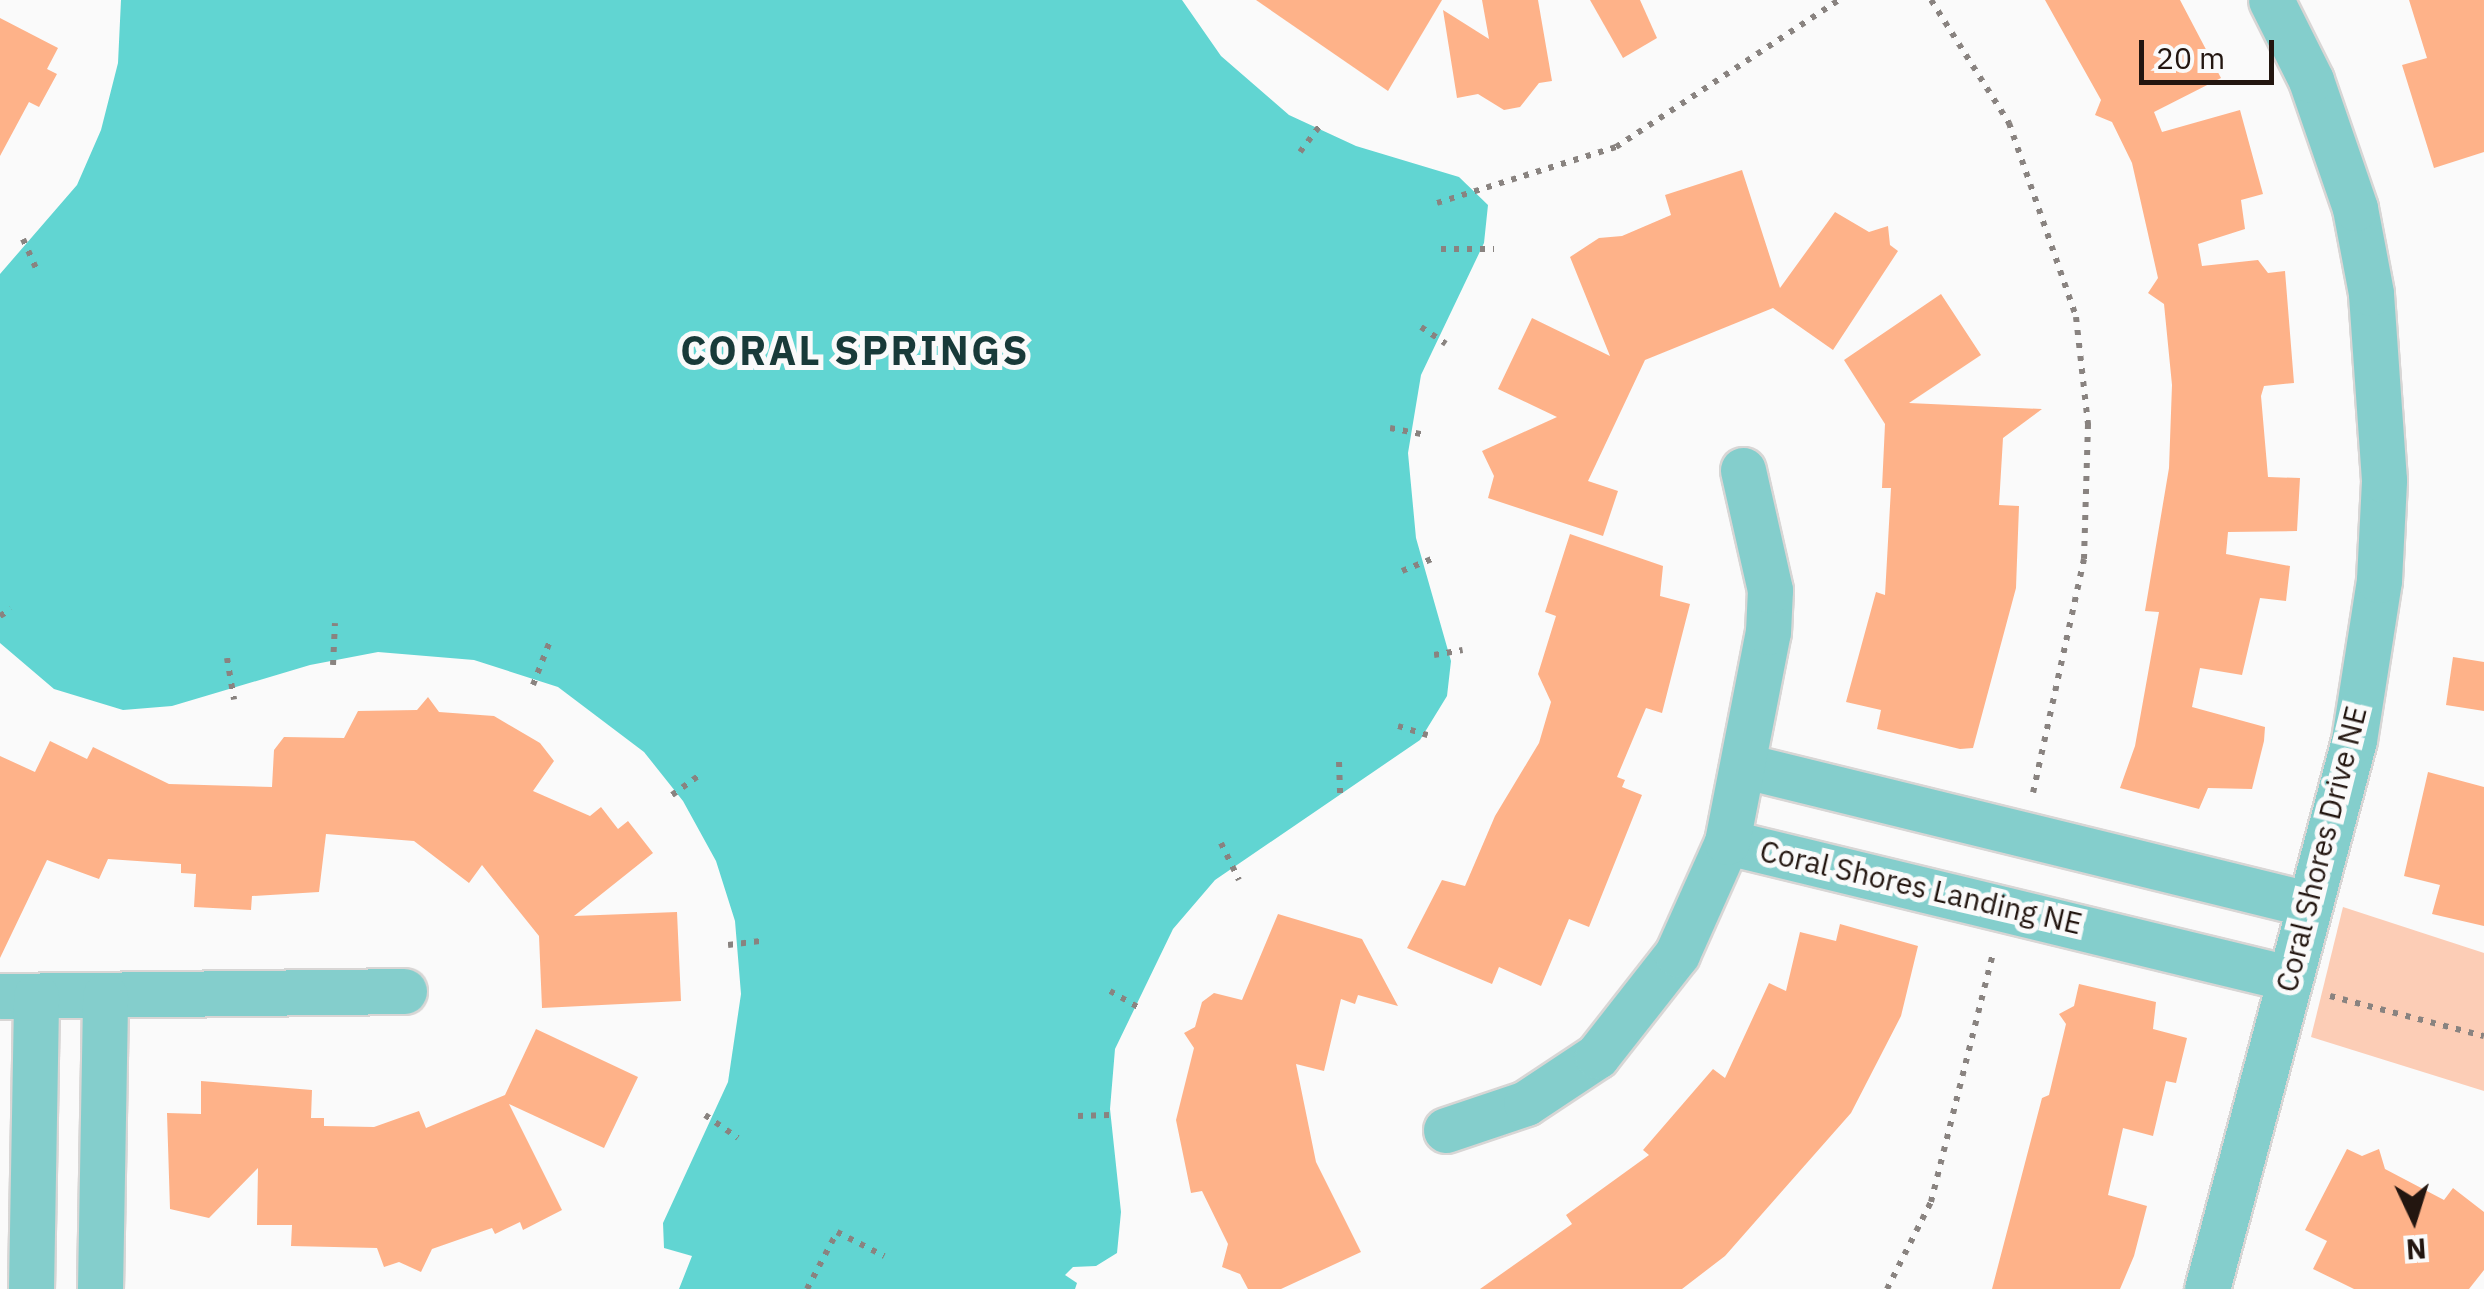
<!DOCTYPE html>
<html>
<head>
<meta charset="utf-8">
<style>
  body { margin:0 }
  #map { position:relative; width:2484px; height:1289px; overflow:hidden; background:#fafafa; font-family:"IBM Plex Sans",sans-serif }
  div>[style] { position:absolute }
  .green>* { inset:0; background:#fccdb6 }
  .water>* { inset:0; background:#61d5d2 }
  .building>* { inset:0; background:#feb289 }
  .path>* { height:6px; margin-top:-3px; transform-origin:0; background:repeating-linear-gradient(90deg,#898380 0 5px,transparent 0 13px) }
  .roads { filter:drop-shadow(2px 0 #d8d6d5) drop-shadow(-2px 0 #d8d6d5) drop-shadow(0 2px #d8d6d5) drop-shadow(0 -2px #d8d6d5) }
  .minor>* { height:45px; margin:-22.5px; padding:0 22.5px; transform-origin:22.5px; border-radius:22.5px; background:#84cecc }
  span { translate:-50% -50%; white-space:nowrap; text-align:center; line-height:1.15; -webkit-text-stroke:10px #fafafa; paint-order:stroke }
  .street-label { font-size:30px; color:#231610 }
  .district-label { font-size:40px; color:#183a39; font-weight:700; letter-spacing:2.5px }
  .north { position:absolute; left:2364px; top:1169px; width:100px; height:100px; -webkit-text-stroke:8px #fafafa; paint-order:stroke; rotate:176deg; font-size:28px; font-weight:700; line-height:40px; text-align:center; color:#231610 }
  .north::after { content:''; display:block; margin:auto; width:35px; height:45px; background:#231610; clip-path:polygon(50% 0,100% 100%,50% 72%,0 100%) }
  .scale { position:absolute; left:2139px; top:40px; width:135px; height:45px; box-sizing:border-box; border:5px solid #231610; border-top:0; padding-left:12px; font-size:30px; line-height:35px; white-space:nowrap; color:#231610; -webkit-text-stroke:8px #fafafa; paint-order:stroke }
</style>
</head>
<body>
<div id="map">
  <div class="green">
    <div style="clip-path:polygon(2343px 907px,2484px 953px,2484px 1091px,2311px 1037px)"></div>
  </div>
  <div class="water">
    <div style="clip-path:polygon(121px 0,1182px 0,1221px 56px,1289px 115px,1356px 146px,1459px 177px,1488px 205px,1484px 243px,1421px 375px,1408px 453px,1416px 538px,1451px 661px,1447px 696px,1420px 740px,1215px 880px,1173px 929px,1115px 1049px,1110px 1109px,1121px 1212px,1117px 1253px,1096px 1266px,1073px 1267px,1065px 1275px,1077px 1283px,1075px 1289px,679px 1289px,692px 1256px,664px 1248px,663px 1223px,728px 1082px,741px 994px,735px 921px,716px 861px,683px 801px,644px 752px,558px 687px,474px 660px,378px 652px,310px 665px,172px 706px,123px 710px,54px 689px,0 643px,0 274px,77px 185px,101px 130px,118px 63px)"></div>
  </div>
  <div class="building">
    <div style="clip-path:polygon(1256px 0,1442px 0,1388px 91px)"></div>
    <div style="clip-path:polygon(1482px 0,1538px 0,1552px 81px,1539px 83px,1520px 107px,1504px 110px,1478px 94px,1457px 98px,1443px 10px,1489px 39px)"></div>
    <div style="clip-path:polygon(1590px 0,1640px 0,1657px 38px,1623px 58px)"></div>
    <div style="clip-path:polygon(2045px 0,2180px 0,2221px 78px,2154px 112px,2162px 132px,2240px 110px,2263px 194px,2241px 200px,2245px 229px,2198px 244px,2202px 266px,2258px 260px,2268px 273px,2285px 271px,2294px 383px,2264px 386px,2261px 396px,2268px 477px,2300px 478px,2297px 531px,2228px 532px,2226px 554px,2290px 566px,2286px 601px,2260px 598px,2242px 675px,2200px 668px,2192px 707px,2265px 727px,2264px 741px,2252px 789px,2208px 788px,2199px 809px,2120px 788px,2135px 746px,2159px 612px,2145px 611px,2169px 468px,2172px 385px,2164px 304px,2148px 293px,2158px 278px,2132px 163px,2112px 122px,2095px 115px,2101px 100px)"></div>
    <div style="clip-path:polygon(2409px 0,2484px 0,2484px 152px,2434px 168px,2402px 65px,2427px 58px)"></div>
    <div style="clip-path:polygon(0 18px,58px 48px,47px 69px,57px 74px,39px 107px,29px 102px,0 156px)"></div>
    <div style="clip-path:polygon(1742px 170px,1780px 288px,1835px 212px,1869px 232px,1888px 226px,1890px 245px,1898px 251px,1833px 350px,1773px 308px,1645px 360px,1588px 481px,1618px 491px,1603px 536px,1488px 498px,1494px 476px,1482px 451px,1557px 417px,1498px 389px,1532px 318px,1610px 356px,1570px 257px,1599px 238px,1622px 236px,1671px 215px,1665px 195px)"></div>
    <div style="clip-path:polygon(1941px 294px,1981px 355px,1909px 403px,2042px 409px,2003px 438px,1999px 505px,2019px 506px,2016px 588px,1973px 748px,1960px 749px,1877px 729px,1881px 710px,1846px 702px,1876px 592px,1885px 595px,1891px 488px,1882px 488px,1885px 424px,1844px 360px)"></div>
    <div style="clip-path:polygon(1570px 534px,1663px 566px,1660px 596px,1690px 604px,1662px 713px,1646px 708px,1617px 777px,1625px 780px,1622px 787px,1642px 795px,1589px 927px,1569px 919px,1541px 986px,1499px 967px,1492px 984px,1407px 948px,1442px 880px,1465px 886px,1495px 816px,1539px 743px,1551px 702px,1538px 674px,1556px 616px,1545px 612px)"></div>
    <div style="clip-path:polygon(2453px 657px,2484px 662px,2484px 711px,2446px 705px)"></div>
    <div style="clip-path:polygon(428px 697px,439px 712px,494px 716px,540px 743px,554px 761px,533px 791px,590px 816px,601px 807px,618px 829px,628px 821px,653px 853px,574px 916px,677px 912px,681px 1001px,542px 1008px,539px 936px,482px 865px,469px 883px,414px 841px,326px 834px,319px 892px,252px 896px,251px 910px,194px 907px,196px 874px,181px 873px,181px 864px,108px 859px,99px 879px,47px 860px,0 958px,0 756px,35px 772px,50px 741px,87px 759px,93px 747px,169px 784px,272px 787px,274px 750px,284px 737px,344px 738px,358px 711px,417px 710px)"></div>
    <div style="clip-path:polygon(2428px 772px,2484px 787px,2484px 926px,2432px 914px,2440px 885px,2404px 876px)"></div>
    <div style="clip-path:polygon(1278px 914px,1362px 939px,1398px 1006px,1358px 995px,1355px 1004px,1341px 999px,1324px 1071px,1296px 1064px,1316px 1162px,1361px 1252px,1281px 1289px,1248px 1289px,1240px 1274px,1222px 1267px,1228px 1244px,1202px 1191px,1191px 1193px,1176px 1120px,1194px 1048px,1184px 1033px,1195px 1027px,1202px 1002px,1214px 993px,1242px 1000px)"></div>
    <div style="clip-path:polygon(1840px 924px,1918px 946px,1901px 1016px,1851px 1113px,1725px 1256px,1682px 1289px,1480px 1289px,1572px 1224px,1566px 1215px,1649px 1155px,1643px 1150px,1713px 1069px,1725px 1078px,1769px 983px,1786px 991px,1800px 932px,1836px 941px)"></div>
    <div style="clip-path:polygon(2079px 984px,2156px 1002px,2153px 1029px,2187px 1038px,2176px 1083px,2166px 1081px,2153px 1136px,2123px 1128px,2108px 1195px,2147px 1206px,2134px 1256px,2120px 1289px,1992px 1289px,2042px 1098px,2049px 1095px,2066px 1024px,2059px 1014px,2074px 1006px)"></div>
    <div style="clip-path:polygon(536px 1029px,638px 1077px,604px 1148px,509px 1104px,562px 1210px,523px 1230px,520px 1222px,495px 1234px,492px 1228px,432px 1249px,421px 1272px,399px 1262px,384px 1267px,377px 1248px,291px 1246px,292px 1225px,257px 1225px,258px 1168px,209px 1218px,170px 1209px,167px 1113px,201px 1114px,201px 1081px,312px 1090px,311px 1118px,324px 1118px,324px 1126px,374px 1127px,419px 1111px,426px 1128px,505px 1095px)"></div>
    <div style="clip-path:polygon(2347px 1149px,2362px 1156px,2379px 1149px,2385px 1169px,2444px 1200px,2453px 1188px,2484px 1212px,2484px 1270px,2469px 1289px,2354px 1289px,2313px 1269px,2327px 1241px,2305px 1230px)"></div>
  </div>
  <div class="path">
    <div style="left:1931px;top:0;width:146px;rotate:57.6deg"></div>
    <div style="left:2009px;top:123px;width:205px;rotate:70.9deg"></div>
    <div style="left:2076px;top:317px;width:108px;rotate:83.6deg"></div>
    <div style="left:2088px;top:424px;width:135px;rotate:91.7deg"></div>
    <div style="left:2084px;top:559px;width:239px;rotate:102.3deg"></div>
    <div style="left:1300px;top:152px;width:36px;rotate:-53deg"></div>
    <div style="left:1437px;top:203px;width:188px;rotate:-17.4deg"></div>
    <div style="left:1616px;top:147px;width:267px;rotate:-33.4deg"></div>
    <div style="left:23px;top:239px;width:35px;rotate:66deg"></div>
    <div style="left:1441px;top:249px;width:53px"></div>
    <div style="left:1421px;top:327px;width:30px;rotate:34deg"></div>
    <div style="left:1390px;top:428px;width:32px;rotate:11deg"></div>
    <div style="left:1402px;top:571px;width:37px;rotate:-22deg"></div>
    <div style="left:0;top:616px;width:13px;rotate:-32deg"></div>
    <div style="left:1434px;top:655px;width:29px;rotate:-10deg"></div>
    <div style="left:227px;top:658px;width:42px;rotate:80.3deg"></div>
    <div style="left:333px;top:665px;width:42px;rotate:-87.3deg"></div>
    <div style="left:533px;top:685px;width:47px;rotate:-68.9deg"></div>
    <div style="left:1398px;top:726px;width:31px;rotate:17deg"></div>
    <div style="left:1339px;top:762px;width:37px;rotate:88deg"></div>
    <div style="left:672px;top:795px;width:36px;rotate:-36deg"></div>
    <div style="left:1221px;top:843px;width:41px;rotate:64.1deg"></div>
    <div style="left:728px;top:945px;width:38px;rotate:-7deg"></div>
    <div style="left:1110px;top:991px;width:36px;rotate:30deg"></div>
    <div style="left:2330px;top:996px;width:159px;rotate:14.6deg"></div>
    <div style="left:705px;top:1115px;width:40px;rotate:34.9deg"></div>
    <div style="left:1078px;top:1116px;width:38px;rotate:-2deg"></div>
    <div style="left:807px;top:1289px;width:64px;rotate:-62.2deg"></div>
    <div style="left:837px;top:1232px;width:53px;rotate:27.1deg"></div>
    <div style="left:1887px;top:1289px;width:97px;rotate:-63.2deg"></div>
    <div style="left:1931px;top:1202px;width:256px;rotate:-76deg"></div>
  </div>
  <div class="roads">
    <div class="minor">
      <div style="left:1745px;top:766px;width:580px;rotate:13.77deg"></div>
      <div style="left:1727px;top:842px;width:577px;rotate:13.63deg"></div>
      <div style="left:0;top:996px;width:404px;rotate:-0.7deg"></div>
      <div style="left:1446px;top:1130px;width:84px;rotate:-18.6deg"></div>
      <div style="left:1526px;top:1103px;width:85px;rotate:-33.5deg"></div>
      <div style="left:1597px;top:1056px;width:130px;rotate:-51.9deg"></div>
      <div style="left:1677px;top:954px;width:123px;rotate:-65.9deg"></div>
      <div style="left:1727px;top:842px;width:214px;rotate:-79deg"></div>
      <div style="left:1768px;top:632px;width:42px;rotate:-87.3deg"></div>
      <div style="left:1770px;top:590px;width:123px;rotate:-102.7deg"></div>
      <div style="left:31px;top:1289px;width:293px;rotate:-89deg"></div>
      <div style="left:100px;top:1289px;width:293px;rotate:-89deg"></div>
      <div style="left:2207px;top:1289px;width:568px;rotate:-75.01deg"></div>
      <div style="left:2354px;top:740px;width:162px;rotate:-81.1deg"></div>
      <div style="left:2379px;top:580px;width:100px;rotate:-87.1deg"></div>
      <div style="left:2384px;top:480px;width:187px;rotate:-94deg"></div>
      <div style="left:2371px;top:293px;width:86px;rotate:-100.7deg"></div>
      <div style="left:2355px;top:208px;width:135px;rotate:-109deg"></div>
      <div style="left:2311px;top:80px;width:89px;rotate:-116.6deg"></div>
    </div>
  </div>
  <div class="street-label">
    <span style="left:2321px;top:849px;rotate:-76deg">Coral Shores Drive NE</span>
    <span style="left:1921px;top:887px;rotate:13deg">Coral Shores Landing NE</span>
  </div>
  <div class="district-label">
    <span style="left:855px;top:350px">CORAL SPRINGS</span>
  </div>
  <div class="north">N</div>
  <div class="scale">20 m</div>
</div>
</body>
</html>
